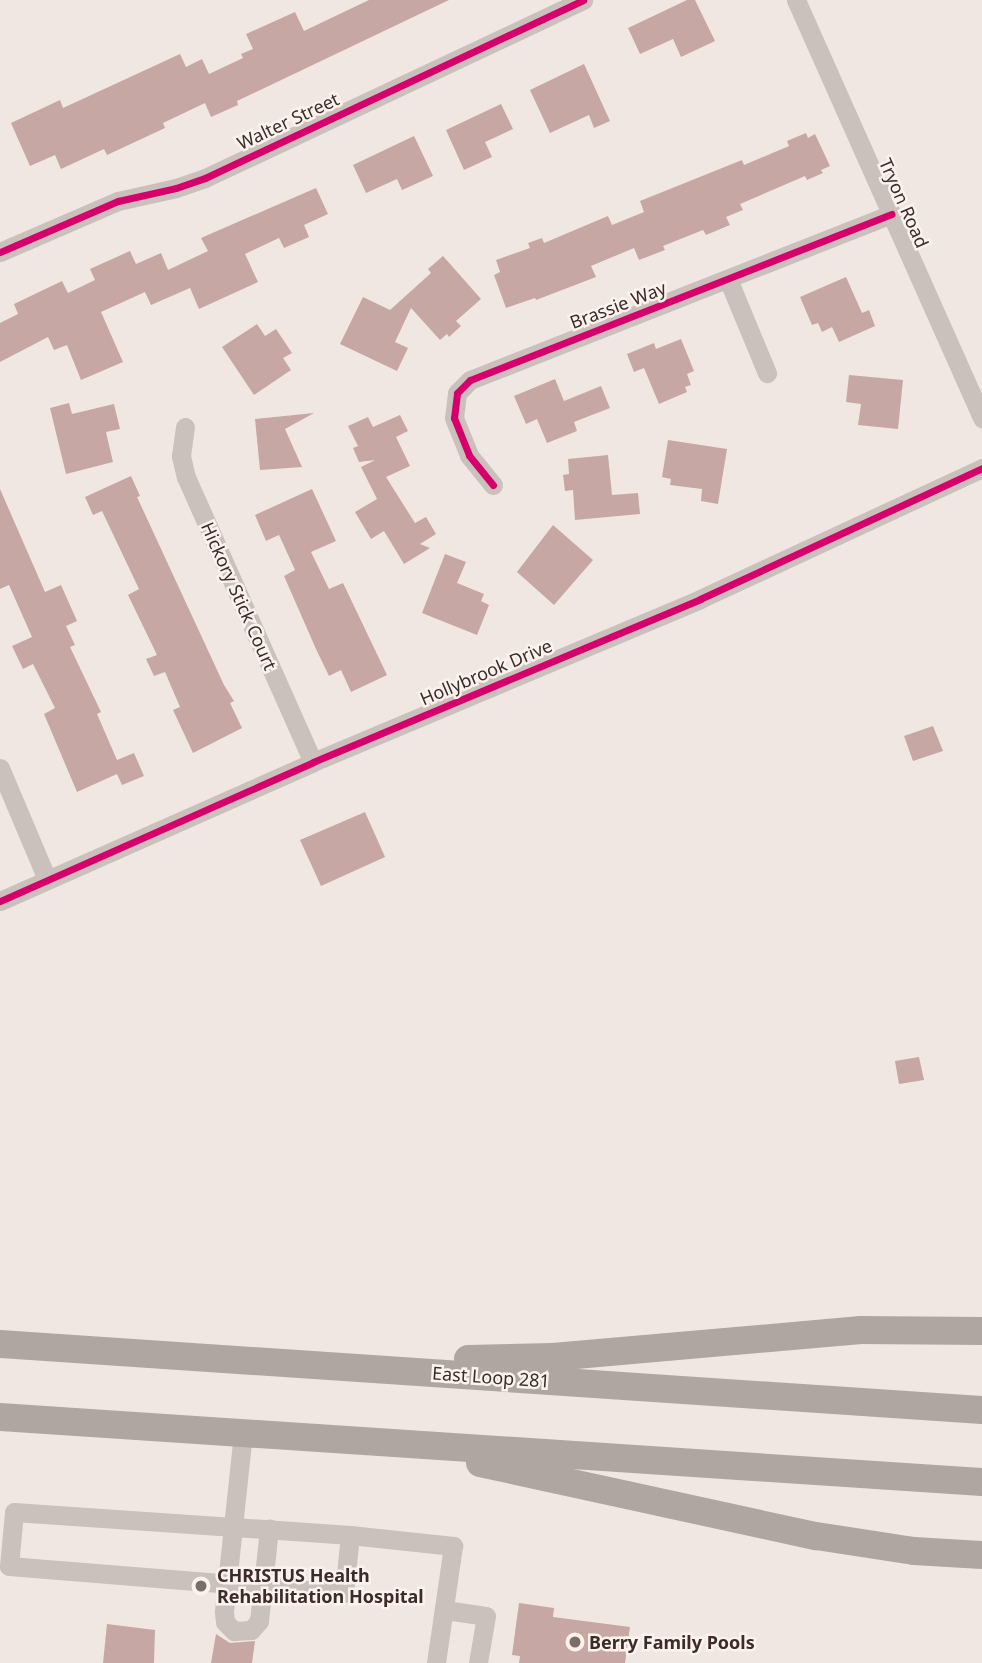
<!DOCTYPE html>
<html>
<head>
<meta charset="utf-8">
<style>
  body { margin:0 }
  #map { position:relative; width:982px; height:1663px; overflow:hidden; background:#f0e7e3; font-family:"Noto Sans",sans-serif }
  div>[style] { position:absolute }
  .building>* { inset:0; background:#c6a7a3 }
  .minor>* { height:19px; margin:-9.5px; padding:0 9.5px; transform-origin:9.5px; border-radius:9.5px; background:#cac0bc }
  .highway>* { height:28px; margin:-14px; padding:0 14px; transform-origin:14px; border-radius:14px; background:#afa6a2 }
  .cycleway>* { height:7px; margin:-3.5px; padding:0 3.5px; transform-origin:3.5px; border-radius:3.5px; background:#d6006c }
  .dots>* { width:19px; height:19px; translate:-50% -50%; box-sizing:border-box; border:4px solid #fcf2ec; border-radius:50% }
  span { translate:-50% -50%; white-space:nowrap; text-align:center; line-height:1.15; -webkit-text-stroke:5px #fcf2ec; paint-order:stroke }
  .street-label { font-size:18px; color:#3c2c29 }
  .poi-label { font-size:18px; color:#3c2c29; font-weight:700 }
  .left { translate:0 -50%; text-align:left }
</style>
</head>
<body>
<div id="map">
  <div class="building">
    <div style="clip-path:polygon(369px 0,449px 0,237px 101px,238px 105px,211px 117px,205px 103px,163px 123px,165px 128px,107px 155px,104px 149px,61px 169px,55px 155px,30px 166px,11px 123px,60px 100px,63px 108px,180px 54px,186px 67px,202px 59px,209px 74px,243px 58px,241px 54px,253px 49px,246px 34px,295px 12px,304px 31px)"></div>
    <div style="clip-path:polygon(687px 0,695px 0,715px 41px,681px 57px,673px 39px,640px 54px,628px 28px)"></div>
    <div style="clip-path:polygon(584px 64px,610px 121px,594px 128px,589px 115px,550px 133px,530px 90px)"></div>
    <div style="clip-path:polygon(501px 104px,513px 129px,485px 142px,492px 157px,464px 170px,446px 130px)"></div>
    <div style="clip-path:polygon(806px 133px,808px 138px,815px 134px,830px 166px,821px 170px,823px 173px,807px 180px,805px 176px,740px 204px,743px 210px,726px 217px,730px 225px,706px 235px,703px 230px,663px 246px,665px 250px,639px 260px,634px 248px,591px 266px,596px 277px,536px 300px,535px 298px,506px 308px,494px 275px,500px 272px,496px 260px,530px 248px,528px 243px,542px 238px,544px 243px,608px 216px,612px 225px,644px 212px,640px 201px,742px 160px,744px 165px,789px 146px,787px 141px)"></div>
    <div style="clip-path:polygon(414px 136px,433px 176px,402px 190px,397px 179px,366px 193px,353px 165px)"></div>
    <div style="clip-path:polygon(316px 188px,328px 214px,304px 225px,309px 237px,284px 248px,279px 238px,245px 254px,258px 282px,199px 309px,190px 288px,151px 305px,145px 292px,101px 312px,123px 362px,81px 380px,67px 345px,54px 350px,48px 337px,0 362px,0 323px,18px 314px,14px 304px,62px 281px,68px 293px,95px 280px,90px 269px,130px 251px,136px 264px,161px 253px,168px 270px,208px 251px,201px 238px)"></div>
    <div style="clip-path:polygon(443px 256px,481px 299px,456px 321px,461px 326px,449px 337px,447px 334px,440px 340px,411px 308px,395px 342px,408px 348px,397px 371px,340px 344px,363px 297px,390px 310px,431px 273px,428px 269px)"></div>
    <div style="clip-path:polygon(846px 277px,862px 313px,869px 310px,875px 326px,839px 342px,832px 327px,822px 332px,818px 323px,812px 325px,800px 297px)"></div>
    <div style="clip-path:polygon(257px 324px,265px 336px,276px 329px,292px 353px,283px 358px,291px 370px,254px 395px,222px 347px)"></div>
    <div style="clip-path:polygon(681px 339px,694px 371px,687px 374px,691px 385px,685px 387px,687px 392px,659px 404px,644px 368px,634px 372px,627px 354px,654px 343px,656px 349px)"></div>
    <div style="clip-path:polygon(849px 375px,903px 380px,898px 429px,858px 425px,861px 404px,846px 402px)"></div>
    <div style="clip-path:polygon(555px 379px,564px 401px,601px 386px,610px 408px,574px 422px,577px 431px,547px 443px,537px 419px,526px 424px,514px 396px)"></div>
    <div style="clip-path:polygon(69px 403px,72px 414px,114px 404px,120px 429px,106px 432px,113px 462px,66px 474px,50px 408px)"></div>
    <div style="clip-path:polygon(314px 413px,285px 429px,302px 467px,260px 470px,255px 419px)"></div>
    <div style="clip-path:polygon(400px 415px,408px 431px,396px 437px,410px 466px,386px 477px,415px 523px,426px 517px,436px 534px,420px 544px,430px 548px,404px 564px,384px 531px,371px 539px,355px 512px,377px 499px,361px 467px,375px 460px,359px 462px,353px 448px,358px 446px,348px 426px,368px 417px,373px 427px)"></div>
    <div style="clip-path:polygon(668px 440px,727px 449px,718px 504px,701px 501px,702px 489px,670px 485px,671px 479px,662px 477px)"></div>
    <div style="clip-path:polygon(608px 455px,612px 495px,638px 493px,640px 514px,575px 520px,573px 490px,565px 491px,563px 475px,569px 474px,568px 459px)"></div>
    <div style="clip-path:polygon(131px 476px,140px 496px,137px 497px,224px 685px,234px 701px,230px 703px,242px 728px,193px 753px,173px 710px,180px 707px,165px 672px,154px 676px,146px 659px,157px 655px,128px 595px,139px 589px,102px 511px,93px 515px,85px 497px)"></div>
    <div style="clip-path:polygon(0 489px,45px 592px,61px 585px,77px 621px,66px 626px,75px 645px,70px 647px,101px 712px,97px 714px,117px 760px,134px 753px,144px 776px,122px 785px,117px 774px,77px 792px,44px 714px,55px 708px,33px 664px,23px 669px,12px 646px,32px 637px,9px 585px,0 589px)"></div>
    <div style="clip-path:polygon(312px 489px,336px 541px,311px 552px,329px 589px,343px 583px,387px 675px,351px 692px,341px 670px,329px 676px,316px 649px,284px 576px,295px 570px,279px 535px,266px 541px,255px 515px)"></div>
    <div style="clip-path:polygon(553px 525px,593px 560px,554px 605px,517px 572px)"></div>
    <div style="clip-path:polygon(445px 554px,466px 562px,457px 583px,484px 594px,481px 601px,489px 605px,477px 635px,422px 613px)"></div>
    <div style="clip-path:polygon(933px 726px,943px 751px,913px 761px,904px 736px)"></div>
    <div style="clip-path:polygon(365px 812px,385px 857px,321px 886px,300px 840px)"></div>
    <div style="clip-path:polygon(919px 1057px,924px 1080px,899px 1084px,895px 1061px)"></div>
    <div style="clip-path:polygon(519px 1603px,554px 1608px,553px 1617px,630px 1627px,625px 1663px,519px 1663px,520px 1656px,512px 1655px)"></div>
    <div style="clip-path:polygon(107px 1624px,155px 1630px,154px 1663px,103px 1663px)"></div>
    <div style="clip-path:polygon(216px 1634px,230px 1643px,255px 1641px,252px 1663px,211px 1663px)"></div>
  </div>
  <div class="minor">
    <div style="left:796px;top:0;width:458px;rotate:66deg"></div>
    <div style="left:0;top:252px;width:129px;rotate:-23.4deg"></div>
    <div style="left:118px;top:201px;width:59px;rotate:-12.6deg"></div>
    <div style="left:176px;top:188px;width:31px;rotate:-19deg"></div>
    <div style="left:205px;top:178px;width:418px;rotate:-25.2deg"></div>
    <div style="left:728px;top:279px;width:102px;rotate:67.5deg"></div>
    <div style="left:185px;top:427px;width:29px;rotate:98deg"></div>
    <div style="left:181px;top:456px;width:22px;rotate:77deg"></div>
    <div style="left:186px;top:477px;width:312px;rotate:66deg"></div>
    <div style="left:493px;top:485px;width:38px;rotate:-129deg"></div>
    <div style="left:469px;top:455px;width:40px;rotate:-112deg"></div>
    <div style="left:454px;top:418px;width:25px;rotate:-83deg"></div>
    <div style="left:457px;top:393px;width:18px;rotate:-45deg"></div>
    <div style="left:470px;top:380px;width:453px;rotate:-21.5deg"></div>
    <div style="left:0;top:768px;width:121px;rotate:67.1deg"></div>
    <div style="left:0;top:901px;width:342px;rotate:-23.9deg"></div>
    <div style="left:313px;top:762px;width:420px;rotate:-22.8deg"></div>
    <div style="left:700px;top:599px;width:311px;rotate:-24.9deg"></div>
    <div style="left:243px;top:1433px;width:180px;rotate:96.1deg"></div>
    <div style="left:224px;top:1612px;width:10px;rotate:84deg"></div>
    <div style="left:225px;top:1622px;width:13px;rotate:45deg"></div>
    <div style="left:234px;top:1631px;width:17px;rotate:-3deg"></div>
    <div style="left:251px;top:1630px;width:12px;rotate:-48deg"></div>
    <div style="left:259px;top:1621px;width:93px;rotate:-83.8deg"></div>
    <div style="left:350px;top:1535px;width:58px;rotate:95.9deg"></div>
    <div style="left:344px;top:1593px;width:336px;rotate:-175.4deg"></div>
    <div style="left:9px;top:1566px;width:54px;rotate:-84.7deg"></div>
    <div style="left:14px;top:1512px;width:337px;rotate:3.9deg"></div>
    <div style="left:350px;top:1535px;width:104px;rotate:6.1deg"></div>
    <div style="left:453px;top:1546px;width:118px;rotate:98.3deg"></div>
    <div style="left:445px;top:1610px;width:41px;rotate:8.3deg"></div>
    <div style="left:486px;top:1616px;width:48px;rotate:99.7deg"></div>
  </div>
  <div class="highway">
    <div style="left:0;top:1344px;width:984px;rotate:3.85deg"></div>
    <div style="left:468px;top:1359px;width:85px;rotate:-1.3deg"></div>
    <div style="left:553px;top:1357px;width:309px;rotate:-5deg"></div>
    <div style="left:861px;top:1330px;width:121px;rotate:0.5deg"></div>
    <div style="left:0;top:1417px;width:984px;rotate:3.79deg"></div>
    <div style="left:480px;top:1463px;width:344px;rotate:12.3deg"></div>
    <div style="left:816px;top:1536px;width:99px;rotate:8.7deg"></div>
    <div style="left:914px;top:1551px;width:68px;rotate:3.4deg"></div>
  </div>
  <div class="cycleway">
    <div style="left:0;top:252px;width:129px;rotate:-23.4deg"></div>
    <div style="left:118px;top:201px;width:59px;rotate:-12.6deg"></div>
    <div style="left:176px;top:188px;width:31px;rotate:-19deg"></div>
    <div style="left:205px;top:178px;width:418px;rotate:-25.2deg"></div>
    <div style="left:493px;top:485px;width:38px;rotate:-129deg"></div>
    <div style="left:469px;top:455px;width:40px;rotate:-112deg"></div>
    <div style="left:454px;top:418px;width:25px;rotate:-83deg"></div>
    <div style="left:457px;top:393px;width:18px;rotate:-45deg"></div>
    <div style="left:470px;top:380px;width:453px;rotate:-21.5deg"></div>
    <div style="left:0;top:901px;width:342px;rotate:-23.9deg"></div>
    <div style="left:313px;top:762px;width:420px;rotate:-22.8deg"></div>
    <div style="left:700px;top:599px;width:311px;rotate:-24.9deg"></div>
  </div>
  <div class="dots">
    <div style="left:201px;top:1586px;background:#7b6d6a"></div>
    <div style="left:575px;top:1642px;background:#7b6d6a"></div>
  </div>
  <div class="street-label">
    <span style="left:288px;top:121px;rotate:-25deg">Walter Street</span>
    <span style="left:904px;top:203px;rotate:66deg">Tryon Road</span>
    <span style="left:618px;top:305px;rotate:-21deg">Brassie Way</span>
    <span style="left:239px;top:596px;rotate:66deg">Hickory Stick Court</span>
    <span style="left:486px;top:672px;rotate:-23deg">Hollybrook Drive</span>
    <span style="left:491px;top:1377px;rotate:4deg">East Loop 281</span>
  </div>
  <div class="poi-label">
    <span class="left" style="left:217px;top:1586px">CHRISTUS Health<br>Rehabilitation Hospital</span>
    <span class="left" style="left:589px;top:1642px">Berry Family Pools</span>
  </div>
</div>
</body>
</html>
